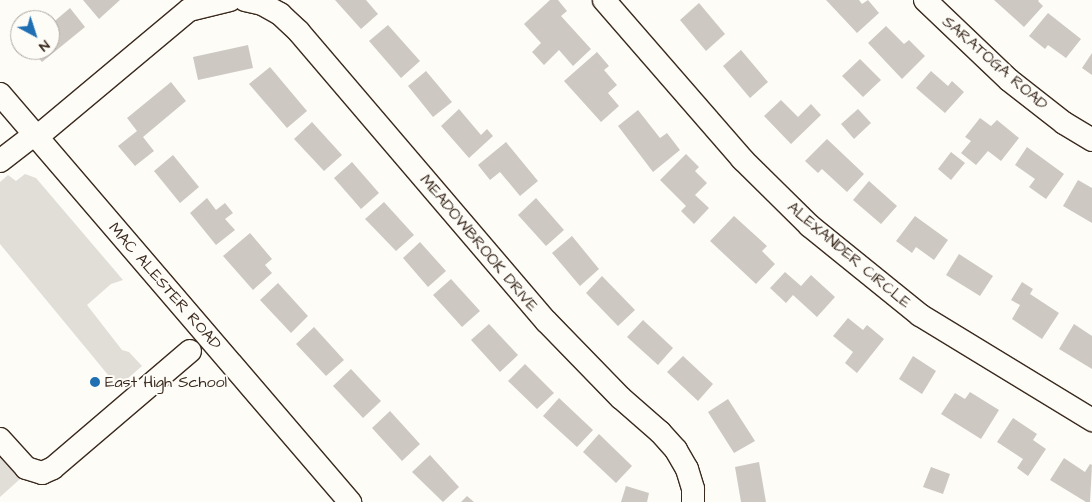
<!DOCTYPE html>
<html>
<head>
<meta charset="utf-8">
<style>
  body { margin:0 }
  #map { position:relative; width:1092px; height:502px; overflow:hidden; background:#fdfcf7; font-family:"Architects Daughter",sans-serif }
  div>[style] { position:absolute }
  .green>* { inset:0; background:#e1ded7 }
  .building>* { inset:0; background:#cdc8c2 }
  .roads { filter:drop-shadow(1px 0 #3b2a1e) drop-shadow(-1px 0 #3b2a1e) drop-shadow(0 1px #3b2a1e) drop-shadow(0 -1px #3b2a1e) }
  .minor>* { height:22px; margin:-11px; padding:0 11px; transform-origin:11px; border-radius:11px; background:#fdfcf7 }
  .dots>* { width:14px; height:14px; translate:-50% -50%; box-sizing:border-box; border:2px solid #fdfcf7; border-radius:50% }
  span { translate:-50% -50%; white-space:nowrap; text-align:center; line-height:1.15; -webkit-text-stroke:4px #fdfcf7; paint-order:stroke }
  .street-label { font-size:16px; color:#3b2a1e }
  .poi-label { font-size:16px; color:#3b2a1e }
  .left { translate:0 -50%; text-align:left }
  .north { position:absolute; left:10px; top:10px; width:50px; height:50px; box-sizing:border-box; background:#fdfcf7; border:1px solid #afa8a0; border-radius:50%; rotate:140deg; font-size:14px; font-weight:700; line-height:20px; text-align:center; color:#3b2a1e }
  .north::after { content:''; display:block; margin:auto; width:18px; height:22px; background:#1f6fb2; clip-path:polygon(50% 0,100% 100%,50% 72%,0 100%) }
</style>
</head>
<body>
<div id="map">
  <div class="green">
    <div style="clip-path:polygon(25px 174px,36px 178px,123px 280px,111px 284px,87px 305px,122px 350px,129px 352px,142px 366px,118px 387px,0 244px,0 182px,8px 175px,16px 181px)"></div>
    <div style="clip-path:polygon(0 457px,20px 479px,0 497px)"></div>
  </div>
  <div class="building">
    <div style="clip-path:polygon(83px 0,120px 0,99px 19px)"></div>
    <div style="clip-path:polygon(335px 0,366px 0,378px 14px,361px 29px)"></div>
    <div style="clip-path:polygon(550px 0,558px 0,567px 11px,561px 16px,591px 49px,573px 66px,559px 50px,544px 65px,532px 52px,541px 43px,524px 24px)"></div>
    <div style="clip-path:polygon(826px 0,859px 0,862px 4px,868px 0,879px 13px,857px 33px)"></div>
    <div style="clip-path:polygon(994px 0,1039px 0,1038px 1px,1043px 6px,1024px 27px)"></div>
    <div style="clip-path:polygon(699px 3px,725px 34px,706px 51px,680px 20px)"></div>
    <div style="clip-path:polygon(70px 8px,85px 27px,42px 62px,32px 50px,50px 50px,50px 25px)"></div>
    <div style="clip-path:polygon(1048px 13px,1081px 39px,1066px 58px,1048px 45px,1045px 49px,1029px 36px)"></div>
    <div style="clip-path:polygon(388px 25px,420px 61px,401px 78px,369px 41px)"></div>
    <div style="clip-path:polygon(886px 26px,904px 44px,909px 40px,925px 56px,902px 79px,868px 43px)"></div>
    <div style="clip-path:polygon(248px 45px,253px 68px,198px 80px,193px 57px)"></div>
    <div style="clip-path:polygon(741px 50px,768px 82px,750px 98px,723px 66px)"></div>
    <div style="clip-path:polygon(597px 52px,609px 66px,604px 70px,617px 85px,608px 93px,619px 106px,601px 122px,564px 81px)"></div>
    <div style="clip-path:polygon(1092px 53px,1092px 75px,1082px 68px)"></div>
    <div style="clip-path:polygon(860px 59px,881px 80px,863px 97px,842px 76px)"></div>
    <div style="clip-path:polygon(270px 67px,307px 111px,287px 128px,249px 84px)"></div>
    <div style="clip-path:polygon(426px 71px,452px 102px,433px 117px,408px 86px)"></div>
    <div style="clip-path:polygon(931px 71px,948px 86px,952px 81px,964px 92px,945px 113px,916px 88px)"></div>
    <div style="clip-path:polygon(171px 82px,186px 101px,143px 137px,154px 151px,135px 166px,118px 146px,137px 131px,127px 118px)"></div>
    <div style="clip-path:polygon(781px 100px,798px 117px,811px 104px,821px 115px,791px 144px,764px 116px)"></div>
    <div style="clip-path:polygon(459px 109px,481px 135px,487px 129px,493px 136px,469px 158px,441px 126px)"></div>
    <div style="clip-path:polygon(858px 109px,871px 123px,854px 139px,841px 124px)"></div>
    <div style="clip-path:polygon(638px 110px,660px 138px,667px 133px,680px 150px,653px 172px,618px 126px)"></div>
    <div style="clip-path:polygon(980px 118px,991px 126px,997px 120px,1019px 138px,1001px 161px,988px 151px,976px 165px,961px 153px,971px 141px,965px 137px)"></div>
    <div style="clip-path:polygon(312px 122px,342px 155px,324px 171px,294px 139px)"></div>
    <div style="clip-path:polygon(827px 139px,864px 174px,847px 192px,822px 169px,818px 173px,805px 161px)"></div>
    <div style="clip-path:polygon(506px 142px,538px 181px,520px 196px,500px 172px,490px 180px,478px 165px)"></div>
    <div style="clip-path:polygon(1027px 147px,1064px 174px,1046px 199px,1029px 187px,1035px 179px,1015px 165px)"></div>
    <div style="clip-path:polygon(951px 152px,965px 163px,951px 180px,938px 169px)"></div>
    <div style="clip-path:polygon(686px 154px,699px 167px,695px 171px,707px 183px,695px 195px,709px 208px,694px 224px,681px 211px,686px 206px,660px 180px)"></div>
    <div style="clip-path:polygon(173px 155px,199px 187px,180px 203px,154px 171px)"></div>
    <div style="clip-path:polygon(352px 162px,379px 193px,361px 209px,334px 178px)"></div>
    <div style="clip-path:polygon(1078px 180px,1092px 188px,1092px 223px,1063px 206px)"></div>
    <div style="clip-path:polygon(869px 181px,897px 206px,881px 224px,853px 200px)"></div>
    <div style="clip-path:polygon(207px 198px,216px 210px,225px 203px,233px 213px,225px 219px,235px 230px,216px 245px,190px 213px)"></div>
    <div style="clip-path:polygon(536px 198px,564px 230px,546px 246px,518px 215px)"></div>
    <div style="clip-path:polygon(384px 202px,414px 235px,396px 251px,365px 219px)"></div>
    <div style="clip-path:polygon(734px 216px,767px 246px,762px 251px,775px 264px,756px 284px,710px 241px)"></div>
    <div style="clip-path:polygon(915px 216px,948px 240px,934px 260px,916px 247px,912px 253px,896px 241px)"></div>
    <div style="clip-path:polygon(250px 233px,272px 259px,265px 265px,272px 273px,253px 290px,223px 256px)"></div>
    <div style="clip-path:polygon(572px 236px,599px 269px,580px 286px,552px 253px)"></div>
    <div style="clip-path:polygon(420px 242px,446px 271px,428px 287px,403px 258px)"></div>
    <div style="clip-path:polygon(959px 254px,993px 276px,980px 296px,946px 275px)"></div>
    <div style="clip-path:polygon(785px 272px,801px 286px,811px 275px,835px 297px,817px 317px,793px 295px,786px 303px,770px 288px)"></div>
    <div style="clip-path:polygon(602px 276px,635px 310px,618px 326px,586px 293px)"></div>
    <div style="clip-path:polygon(451px 279px,480px 311px,462px 327px,433px 295px)"></div>
    <div style="clip-path:polygon(1022px 282px,1033px 289px,1030px 294px,1059px 313px,1042px 339px,1012px 319px,1020px 305px,1011px 300px)"></div>
    <div style="clip-path:polygon(278px 283px,308px 316px,291px 333px,260px 300px)"></div>
    <div style="clip-path:polygon(848px 318px,863px 330px,867px 325px,884px 339px,857px 373px,845px 363px,853px 352px,833px 336px)"></div>
    <div style="clip-path:polygon(643px 320px,673px 348px,658px 365px,627px 337px)"></div>
    <div style="clip-path:polygon(489px 324px,518px 355px,500px 372px,471px 340px)"></div>
    <div style="clip-path:polygon(1074px 324px,1092px 336px,1092px 369px,1059px 349px)"></div>
    <div style="clip-path:polygon(314px 327px,344px 360px,326px 376px,296px 344px)"></div>
    <div style="clip-path:polygon(683px 356px,713px 384px,698px 401px,667px 372px)"></div>
    <div style="clip-path:polygon(913px 356px,936px 371px,922px 394px,899px 379px)"></div>
    <div style="clip-path:polygon(525px 364px,554px 393px,537px 409px,508px 381px)"></div>
    <div style="clip-path:polygon(351px 369px,381px 401px,363px 418px,333px 386px)"></div>
    <div style="clip-path:polygon(970px 392px,999px 410px,981px 439px,941px 414px,955px 393px,965px 399px)"></div>
    <div style="clip-path:polygon(559px 398px,593px 430px,577px 447px,543px 416px)"></div>
    <div style="clip-path:polygon(728px 399px,755px 441px,734px 453px,708px 412px)"></div>
    <div style="clip-path:polygon(390px 411px,420px 444px,402px 461px,372px 428px)"></div>
    <div style="clip-path:polygon(1013px 418px,1037px 434px,1033px 440px,1046px 449px,1028px 476px,1017px 468px,1023px 459px,997px 442px)"></div>
    <div style="clip-path:polygon(599px 434px,632px 466px,616px 483px,583px 452px)"></div>
    <div style="clip-path:polygon(430px 455px,459px 487px,443px 502px,412px 472px)"></div>
    <div style="clip-path:polygon(1064px 458px,1085px 472px,1090px 464px,1092px 465px,1090px 502px,1086px 502px,1050px 480px)"></div>
    <div style="clip-path:polygon(759px 462px,766px 502px,741px 502px,735px 467px)"></div>
    <div style="clip-path:polygon(931px 467px,950px 474px,943px 494px,923px 487px)"></div>
    <div style="clip-path:polygon(626px 486px,649px 493px,647px 502px,621px 502px)"></div>
    <div style="clip-path:polygon(467px 496px,474px 502px,461px 502px)"></div>
  </div>
  <div class="roads">
    <div class="minor">
      <div style="left:245px;top:0;width:17px;rotate:13deg"></div>
      <div style="left:262px;top:4px;width:21px;rotate:29deg"></div>
      <div style="left:280px;top:14px;width:26px;rotate:43deg"></div>
      <div style="left:299px;top:32px;width:380px;rotate:49.5deg"></div>
      <div style="left:546px;top:321px;width:107px;rotate:45.8deg"></div>
      <div style="left:621px;top:398px;width:52px;rotate:41.1deg"></div>
      <div style="left:660px;top:432px;width:24px;rotate:48deg"></div>
      <div style="left:676px;top:450px;width:22px;rotate:60deg"></div>
      <div style="left:687px;top:469px;width:21px;rotate:73deg"></div>
      <div style="left:693px;top:489px;width:13px;rotate:90deg"></div>
      <div style="left:604px;top:0;width:211px;rotate:49deg"></div>
      <div style="left:742px;top:159px;width:95px;rotate:44.6deg"></div>
      <div style="left:810px;top:226px;width:141px;rotate:39deg"></div>
      <div style="left:920px;top:315px;width:202px;rotate:31.4deg"></div>
      <div style="left:925px;top:0;width:116px;rotate:43.6deg"></div>
      <div style="left:1009px;top:80px;width:70px;rotate:38deg"></div>
      <div style="left:1064px;top:123px;width:33px;rotate:31deg"></div>
      <div style="left:0;top:94px;width:538px;rotate:49.38deg"></div>
      <div style="left:37px;top:137px;width:198px;rotate:-39.9deg"></div>
      <div style="left:189px;top:10px;width:42px;rotate:-13.7deg"></div>
      <div style="left:0;top:161px;width:44px;rotate:-37.6deg"></div>
      <div style="left:0;top:439px;width:39px;rotate:48deg"></div>
      <div style="left:26px;top:468px;width:17px;rotate:17deg"></div>
      <div style="left:42px;top:473px;width:12px;rotate:-24deg"></div>
      <div style="left:53px;top:468px;width:180px;rotate:-40.5deg"></div>
    </div>
  </div>
  <div class="dots">
    <div style="left:95px;top:382px;background:#1f6fb2"></div>
  </div>
  <div class="street-label">
    <span style="left:995px;top:63px;rotate:41deg">SARATOGA ROAD</span>
    <span style="left:479px;top:243px;rotate:50deg">MEADOWBROOK DRIVE</span>
    <span style="left:849px;top:255px;rotate:40deg">ALEXANDER CIRCLE</span>
    <span style="left:165px;top:286px;rotate:49deg">MAC ALESTER ROAD</span>
  </div>
  <div class="poi-label">
    <span class="left" style="left:105px;top:382px">East High School</span>
  </div>
  <div class="north">N</div>
</div>
</body>
</html>
